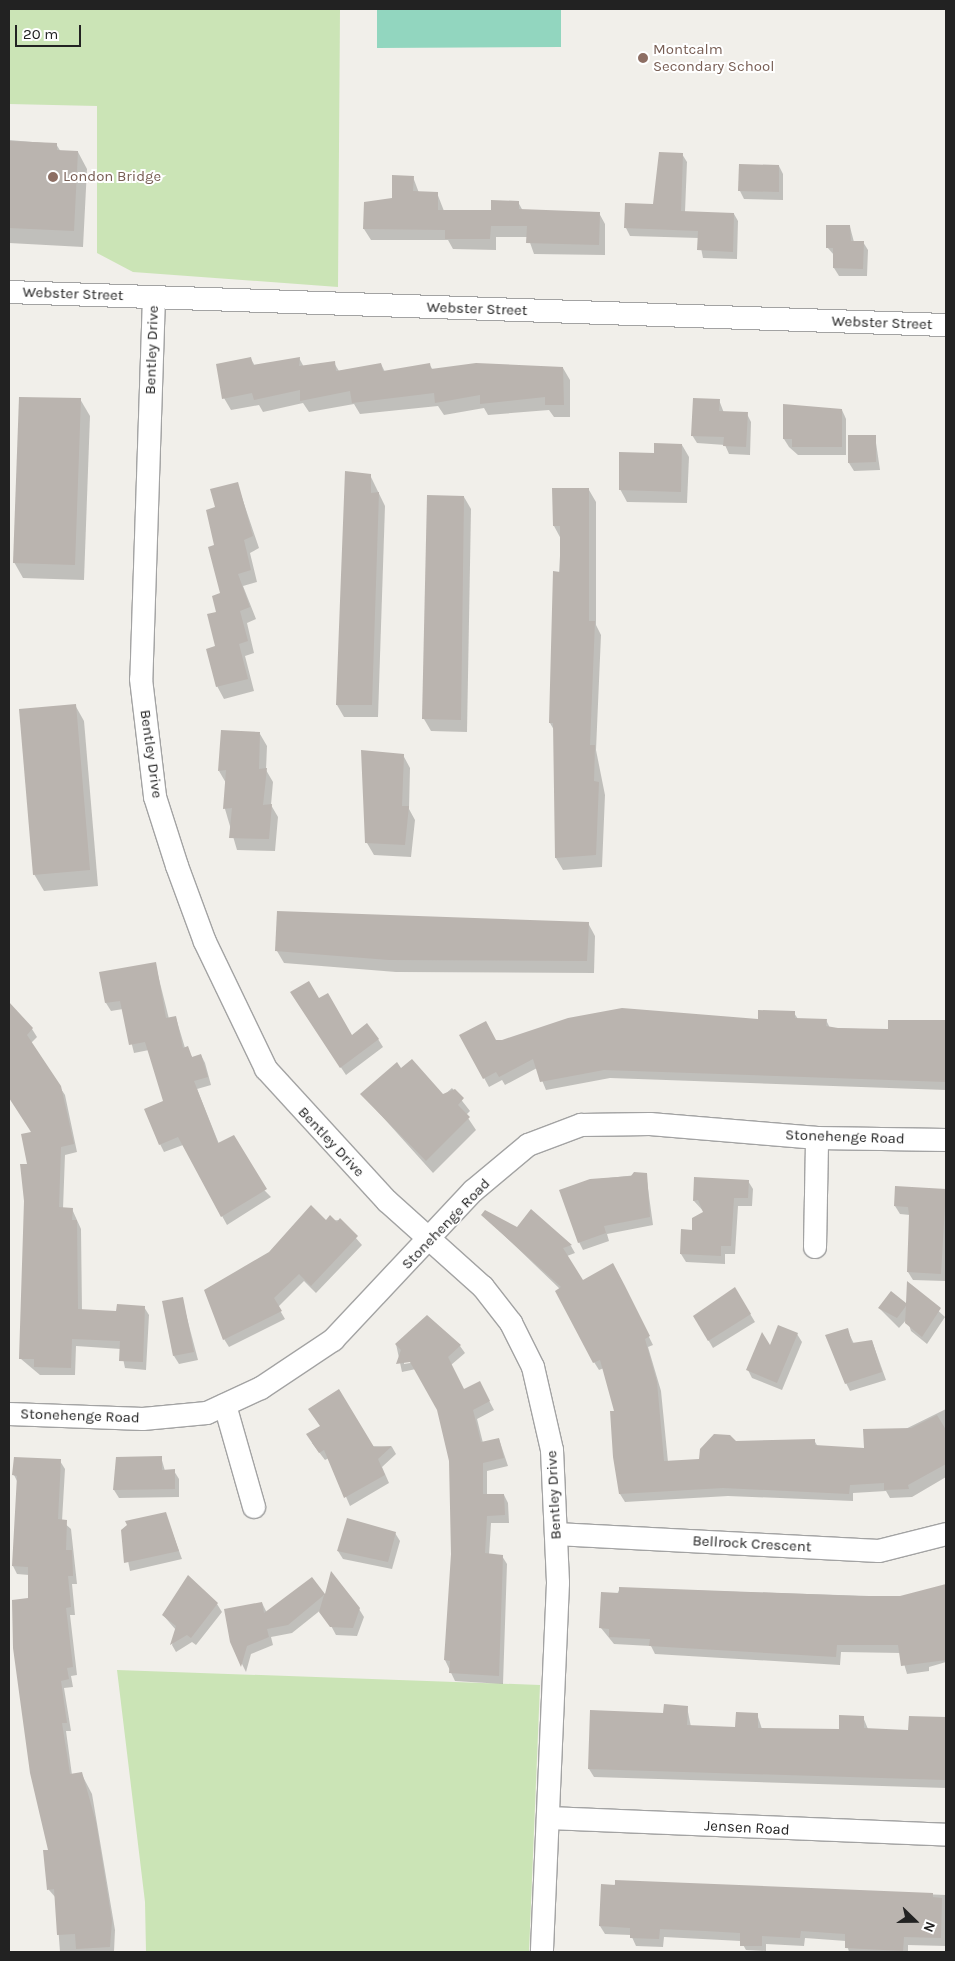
<!DOCTYPE html>
<html>
<head>
<meta charset="utf-8">
<style>
  body { margin:0 }
  #map { position:relative; width:955px; height:1961px; overflow:hidden; background:#f1efea; font-family:Karla,sans-serif }
  div>[style] { position:absolute }
  .grass>* { inset:0; background:#cbe4b6 }
  .pitch>* { inset:0; background:#92d6bf }
  .shadow>* { inset:0; background:#0003 }
  .building>* { inset:0; background:#bab4af }
  .roads { filter:drop-shadow(1px 0 #a3a3a3) drop-shadow(-1px 0 #a3a3a3) drop-shadow(0 1px #a3a3a3) drop-shadow(0 -1px #a3a3a3) }
  .minor>* { height:22px; margin:-11px; padding:0 11px; transform-origin:11px; border-radius:11px; background:#fff }
  .dots>* { width:14px; height:14px; translate:-50% -50%; box-sizing:border-box; border:2px solid #fff; border-radius:50% }
  span { translate:-50% -50%; white-space:nowrap; text-align:center; line-height:1.15; -webkit-text-stroke:4px #fff; paint-order:stroke }
  .education-label { font-size:15px; color:#785e54 }
  .left { translate:0 -50%; text-align:left }
  .street-label { font-size:15px; color:#222 }
  .frame { position:absolute; inset:0; border:10px solid #222; pointer-events:none }
  .north { position:absolute; left:890px; top:1896px; width:50px; height:50px; -webkit-text-stroke:4px #fff; paint-order:stroke; rotate:112deg; font-size:14px; font-weight:700; line-height:20px; text-align:center; color:#222 }
  .north::after { content:''; display:block; margin:auto; width:18px; height:22px; background:#222; clip-path:polygon(50% 0,100% 100%,50% 72%,0 100%) }
  .scale { position:absolute; left:15px; top:25px; width:66px; height:22px; box-sizing:border-box; border:2px solid #222; border-top:0; padding-left:6px; font-size:15px; line-height:18px; white-space:nowrap; color:#222; -webkit-text-stroke:4px #fff; paint-order:stroke }
</style>
</head>
<body>
<div id="map">
  <div class="grass">
    <div style="clip-path:polygon(9px 9px,340px 9px,338px 287px,133px 272px,97px 253px,97px 106px,9px 104px)"></div>
    <div style="clip-path:polygon(117px 1670px,540px 1685px,529px 1952px,146px 1952px,145px 1902px)"></div>
  </div>
  <div class="pitch">
    <div style="clip-path:polygon(377px 9px,561px 9px,561px 47px,377px 48px)"></div>
  </div>
  <div class="shadow">
    <div style="clip-path:polygon(9px 140px,56px 144px,61px 152px,78px 152px,87px 169px,83px 247px,9px 243px)"></div>
    <div style="clip-path:polygon(682px 154px,687px 162px,685px 212px,734px 214px,738px 221px,737px 259px,703px 258px,699px 238px,630px 236px,626px 228px,626px 204px,654px 206px)"></div>
    <div style="clip-path:polygon(740px 165px,779px 166px,783px 174px,783px 200px,744px 199px,740px 191px)"></div>
    <div style="clip-path:polygon(413px 177px,419px 193px,437px 193px,444px 211px,492px 215px,518px 202px,523px 211px,599px 213px,605px 224px,605px 255px,534px 254px,528px 237px,496px 237px,496px 250px,453px 249px,448px 240px,371px 240px,364px 229px)"></div>
    <div style="clip-path:polygon(850px 227px,854px 242px,863px 242px,868px 250px,867px 276px,839px 276px,834px 268px,834px 255px,827px 247px)"></div>
    <div style="clip-path:polygon(299px 358px,304px 367px,334px 363px,339px 371px,381px 364px,385px 372px,429px 364px,433px 370px,563px 368px,570px 380px,570px 417px,554px 417px,549px 410px,488px 415px,484px 408px,444px 415px,438px 406px,360px 414px,354px 404px,309px 412px,303px 403px,263px 412px,259px 405px,231px 410px,224px 398px,251px 359px,255px 366px)"></div>
    <div style="clip-path:polygon(80px 399px,90px 416px,84px 580px,23px 578px,14px 562px)"></div>
    <div style="clip-path:polygon(719px 400px,724px 413px,747px 414px,751px 422px,750px 455px,729px 454px,725px 445px,697px 443px,692px 435px)"></div>
    <div style="clip-path:polygon(842px 410px,846px 419px,846px 455px,798px 455px,789px 447px,784px 439px)"></div>
    <div style="clip-path:polygon(875px 436px,880px 470px,854px 471px,849px 463px)"></div>
    <div style="clip-path:polygon(682px 445px,689px 457px,687px 503px,627px 502px,620px 489px,655px 454px)"></div>
    <div style="clip-path:polygon(370px 475px,385px 506px,378px 717px,344px 717px,337px 705px)"></div>
    <div style="clip-path:polygon(237px 483px,259px 548px,250px 553px,257px 582px,243px 586px,256px 619px,247px 623px,254px 653px,245px 656px,254px 691px,224px 699px,217px 686px,217px 613px,222px 594px,216px 508px)"></div>
    <div style="clip-path:polygon(553px 489px,589px 490px,596px 502px,596px 625px,601px 635px,596px 750px,605px 795px,602px 867px,563px 870px,556px 858px,554px 730px,550px 723px,561px 539px,554px 526px)"></div>
    <div style="clip-path:polygon(464px 497px,471px 509px,467px 732px,431px 731px,424px 719px)"></div>
    <div style="clip-path:polygon(75px 705px,84px 721px,98px 886px,44px 891px,34px 874px)"></div>
    <div style="clip-path:polygon(260px 734px,267px 746px,266px 770px,273px 782px,271px 805px,278px 817px,275px 851px,237px 850px,225px 809px,226px 783px,219px 771px)"></div>
    <div style="clip-path:polygon(403px 755px,410px 768px,409px 809px,415px 820px,411px 857px,374px 855px,367px 843px)"></div>
    <div style="clip-path:polygon(278px 912px,588px 923px,595px 936px,594px 973px,396px 972px,284px 963px,277px 951px)"></div>
    <div style="clip-path:polygon(155px 963px,169px 1019px,176px 1018px,185px 1048px,193px 1058px,201px 1055px,205px 1063px,211px 1085px,197px 1089px,219px 1144px,271px 1197px,227px 1225px,183px 1145px,164px 1152px,160px 1144px,164px 1102px,149px 1050px,134px 1053px,123px 1009px,111px 1011px,106px 1003px,101px 973px)"></div>
    <div style="clip-path:polygon(296px 1000px,318px 1000px,351px 1037px,378px 1039px,383px 1047px,346px 1075px)"></div>
    <div style="clip-path:polygon(9px 1007px,32px 1029px,37px 1037px,31px 1043px,65px 1095px,77px 1152px,65px 1155px,63px 1209px,72px 1209px,81px 1229px,82px 1310px,118px 1312px,144px 1307px,149px 1315px,146px 1370px,125px 1368px,121px 1349px,76px 1346px,75px 1375px,40px 1375px,21px 1359px,33px 1133px,9px 1096px,19px 1085px,9px 1075px)"></div>
    <div style="clip-path:polygon(794px 1013px,798px 1019px,826px 1020px,830px 1028px,889px 1030px,929px 1020px,946px 1021px,946px 1090px,610px 1078px,546px 1090px,537px 1068px,505px 1085px,502px 1080px,489px 1087px,461px 1035px,496px 1041px,759px 1020px)"></div>
    <div style="clip-path:polygon(401px 1070px,443px 1096px,452px 1088px,470px 1111px,466px 1115px,476px 1130px,433px 1173px,362px 1094px)"></div>
    <div style="clip-path:polygon(646px 1174px,653px 1225px,607px 1234px,609px 1241px,583px 1250px,579px 1242px,590px 1180px)"></div>
    <div style="clip-path:polygon(695px 1179px,748px 1181px,753px 1189px,752px 1206px,738px 1206px,735px 1254px,725px 1254px,725px 1264px,686px 1262px,681px 1254px,705px 1213px,694px 1201px)"></div>
    <div style="clip-path:polygon(896px 1187px,946px 1190px,945px 1281px,913px 1280px,908px 1272px,910px 1215px,900px 1214px,895px 1206px)"></div>
    <div style="clip-path:polygon(531px 1211px,571px 1246px,575px 1253px,567px 1256px,582px 1282px,617px 1273px,653px 1345px,648px 1347px,661px 1391px,668px 1462px,701px 1460px,736px 1442px,814px 1440px,818px 1447px,865px 1449px,946px 1409px,946px 1477px,912px 1497px,890px 1498px,886px 1491px,853px 1493px,853px 1501px,728px 1496px,625px 1502px,620px 1494px,616px 1412px,604px 1368px,599px 1370px,594px 1362px,560px 1289px,483px 1215px,517px 1228px)"></div>
    <div style="clip-path:polygon(340px 1220px,362px 1245px,316px 1293px,304px 1281px,278px 1307px,285px 1319px,229px 1347px,224px 1339px,326px 1221px)"></div>
    <div style="clip-path:polygon(908px 1283px,945px 1317px,927px 1344px,911px 1331px,907px 1319px,899px 1328px,879px 1308px,907px 1306px)"></div>
    <div style="clip-path:polygon(735px 1289px,755px 1322px,713px 1348px,695px 1317px)"></div>
    <div style="clip-path:polygon(182px 1299px,198px 1360px,179px 1364px,174px 1356px)"></div>
    <div style="clip-path:polygon(847px 1329px,854px 1344px,872px 1341px,886px 1380px,850px 1391px,846px 1383px)"></div>
    <div style="clip-path:polygon(797px 1334px,802px 1342px,782px 1390px,752px 1378px,748px 1370px,770px 1348px)"></div>
    <div style="clip-path:polygon(evenodd,396px 1344px,460px 1346px,465px 1353px,451px 1365px,464px 1390px,484px 1391px,494px 1410px,477px 1419px,483px 1443px,499px 1439px,508px 1466px,487px 1471px,487px 1495px,504px 1495px,508px 1503px,509px 1523px,491px 1523px,489px 1555px,502px 1556px,507px 1564px,503px 1684px,455px 1681px,445px 1660px,452px 1554px,450px 1461px,438px 1410px,416px 1369px,402px 1372px,396px 1344px,404px 1362px,416px 1362px,404px 1364px,404px 1362px)"></div>
    <div style="clip-path:polygon(312px 1443px,392px 1447px,396px 1454px,382px 1467px,389px 1483px,350px 1506px,329px 1458px,325px 1460px)"></div>
    <div style="clip-path:polygon(161px 1457px,165px 1471px,174px 1471px,179px 1479px,179px 1497px,119px 1498px,114px 1490px)"></div>
    <div style="clip-path:polygon(60px 1461px,65px 1469px,62px 1521px,71px 1529px,77px 1584px,72px 1584px,75px 1615px,70px 1615px,77px 1675px,71px 1676px,73px 1687px,64px 1688px,71px 1731px,66px 1731px,72px 1775px,81px 1773px,92px 1794px,115px 1930px,114px 1952px,60px 1952px,56px 1898px,49px 1890px,44px 1851px,49px 1851px,29px 1575px,17px 1574px,13px 1566px,18px 1483px,14px 1475px)"></div>
    <div style="clip-path:polygon(165px 1513px,182px 1559px,130px 1571px,122px 1530px)"></div>
    <div style="clip-path:polygon(395px 1533px,400px 1541px,392px 1569px,343px 1559px,338px 1551px)"></div>
    <div style="clip-path:polygon(312px 1579px,325px 1597px,359px 1609px,364px 1617px,357px 1636px,336px 1635px,322px 1609px,292px 1633px,271px 1637px,273px 1645px,251px 1654px,246px 1672px,231px 1642px,262px 1603px,267px 1613px)"></div>
    <div style="clip-path:polygon(946px 1585px,946px 1662px,929px 1667px,929px 1671px,907px 1674px,901px 1653px,841px 1652px,840px 1665px,655px 1654px,651px 1646px,614px 1644px,601px 1628px,620px 1588px,900px 1597px)"></div>
    <div style="clip-path:polygon(217px 1604px,222px 1612px,196px 1645px,192px 1642px,176px 1652px,172px 1645px,176px 1630px,163px 1615px)"></div>
    <div style="clip-path:polygon(687px 1707px,691px 1727px,737px 1728px,757px 1714px,762px 1729px,840px 1731px,863px 1717px,868px 1729px,909px 1731px,946px 1725px,946px 1788px,594px 1777px,589px 1769px,592px 1712px,664px 1715px)"></div>
    <div style="clip-path:polygon(616px 1881px,946px 1895px,946px 1946px,908px 1945px,908px 1952px,849px 1952px,846px 1941px,805px 1938px,804px 1946px,766px 1944px,766px 1951px,746px 1950px,741px 1941px,664px 1937px,663px 1947px,636px 1946px,631px 1935px,605px 1934px,600px 1926px)"></div>
  </div>
  <div class="building">
    <div style="clip-path:polygon(9px 141px,57px 143px,57px 150px,78px 151px,74px 231px,9px 228px)"></div>
    <div style="clip-path:polygon(659px 152px,683px 153px,681px 211px,734px 213px,733px 252px,697px 250px,698px 231px,624px 228px,625px 203px,653px 204px)"></div>
    <div style="clip-path:polygon(739px 164px,779px 165px,779px 192px,738px 191px)"></div>
    <div style="clip-path:polygon(392px 175px,414px 176px,413px 191px,438px 192px,438px 210px,491px 210px,491px 217px,491px 200px,519px 201px,519px 209px,600px 212px,599px 245px,526px 243px,527px 226px,491px 226px,490px 239px,445px 239px,445px 230px,363px 229px,364px 202px,392px 198px)"></div>
    <div style="clip-path:polygon(826px 225px,850px 225px,851px 241px,864px 241px,863px 269px,833px 268px,833px 248px,826px 248px)"></div>
    <div style="clip-path:polygon(251px 357px,253px 365px,300px 357px,299px 366px,335px 361px,336px 371px,381px 363px,383px 371px,430px 363px,431px 369px,476px 363px,563px 367px,564px 405px,545px 405px,545px 397px,480px 404px,480px 395px,435px 403px,434px 393px,352px 403px,350px 391px,300px 401px,300px 390px,254px 400px,252px 393px,222px 399px,216px 364px)"></div>
    <div style="clip-path:polygon(19px 397px,81px 398px,75px 565px,13px 563px)"></div>
    <div style="clip-path:polygon(693px 398px,720px 399px,719px 411px,748px 412px,746px 447px,723px 446px,724px 437px,691px 436px)"></div>
    <div style="clip-path:polygon(783px 404px,842px 409px,842px 447px,792px 447px,792px 439px,783px 439px)"></div>
    <div style="clip-path:polygon(848px 435px,876px 435px,876px 462px,848px 463px)"></div>
    <div style="clip-path:polygon(654px 443px,682px 444px,681px 492px,619px 490px,619px 452px,654px 453px)"></div>
    <div style="clip-path:polygon(345px 471px,371px 474px,371px 493px,379px 492px,372px 705px,336px 705px)"></div>
    <div style="clip-path:polygon(238px 482px,253px 536px,244px 540px,251px 570px,238px 574px,250px 607px,240px 611px,248px 641px,239px 644px,248px 679px,216px 687px,206px 649px,215px 646px,207px 614px,216px 612px,212px 596px,220px 593px,208px 547px,214px 545px,206px 510px,215px 507px,210px 489px)"></div>
    <div style="clip-path:polygon(552px 488px,589px 488px,589px 621px,595px 621px,590px 745px,595px 745px,594px 781px,599px 782px,596px 855px,555px 858px,553px 723px,549px 723px,553px 571px,560px 572px,560px 526px,553px 526px)"></div>
    <div style="clip-path:polygon(427px 495px,464px 496px,461px 720px,422px 719px)"></div>
    <div style="clip-path:polygon(76px 704px,90px 870px,33px 875px,19px 709px)"></div>
    <div style="clip-path:polygon(221px 730px,260px 732px,259px 769px,267px 768px,263px 805px,272px 804px,269px 839px,229px 838px,232px 808px,223px 809px,226px 770px,218px 771px)"></div>
    <div style="clip-path:polygon(361px 750px,404px 754px,402px 806px,409px 806px,405px 845px,365px 843px)"></div>
    <div style="clip-path:polygon(277px 911px,589px 922px,587px 961px,389px 960px,275px 951px)"></div>
    <div style="clip-path:polygon(156px 962px,166px 1018px,176px 1016px,183px 1048px,188px 1046px,192px 1057px,201px 1054px,208px 1077px,194px 1081px,218px 1143px,234px 1135px,267px 1189px,221px 1217px,178px 1137px,159px 1145px,144px 1109px,163px 1101px,145px 1042px,129px 1045px,120px 1001px,105px 1003px,99px 972px)"></div>
    <div style="clip-path:polygon(309px 981px,319px 998px,328px 993px,352px 1035px,367px 1023px,379px 1039px,340px 1068px,290px 992px)"></div>
    <div style="clip-path:polygon(9px 1002px,33px 1028px,27px 1035px,61px 1086px,74px 1144px,61px 1147px,59px 1207px,73px 1208px,72px 1220px,77px 1220px,78px 1309px,116px 1311px,117px 1304px,145px 1306px,143px 1362px,119px 1361px,120px 1341px,72px 1339px,71px 1368px,34px 1367px,34px 1359px,19px 1359px,24px 1201px,20px 1164px,27px 1164px,21px 1134px,31px 1132px,9px 1098px)"></div>
    <div style="clip-path:polygon(622px 1008px,758px 1019px,758px 1010px,795px 1011px,795px 1018px,827px 1019px,826px 1026px,838px 1028px,888px 1029px,888px 1020px,946px 1020px,946px 1082px,604px 1070px,540px 1082px,533px 1059px,499px 1077px,496px 1072px,483px 1079px,459px 1035px,486px 1021px,496px 1040px,502px 1040px,568px 1018px)"></div>
    <div style="clip-path:polygon(412px 1059px,443px 1094px,455px 1089px,464px 1098px,458px 1105px,470px 1117px,426px 1161px,360px 1094px,397px 1062px,401px 1068px)"></div>
    <div style="clip-path:polygon(634px 1172px,647px 1173px,650px 1217px,604px 1226px,606px 1233px,578px 1243px,559px 1190px,590px 1179px,631px 1176px)"></div>
    <div style="clip-path:polygon(694px 1177px,749px 1180px,748px 1198px,734px 1198px,731px 1246px,721px 1246px,721px 1256px,680px 1254px,681px 1229px,692px 1230px,692px 1218px,703px 1212px,698px 1200px,693px 1201px)"></div>
    <div style="clip-path:polygon(895px 1186px,946px 1189px,941px 1274px,907px 1272px,909px 1215px,908px 1207px,894px 1206px)"></div>
    <div style="clip-path:polygon(311px 1205px,326px 1220px,330px 1215px,337px 1222px,340px 1218px,358px 1236px,311px 1286px,299px 1274px,274px 1298px,282px 1311px,223px 1340px,204px 1290px,269px 1252px)"></div>
    <div style="clip-path:polygon(531px 1209px,572px 1245px,563px 1248px,583px 1280px,613px 1263px,625px 1286px,650px 1336px,645px 1339px,657px 1382px,664px 1461px,699px 1459px,700px 1449px,714px 1434px,730px 1435px,736px 1441px,815px 1439px,815px 1445px,864px 1448px,863px 1429px,911px 1428px,937px 1415px,946px 1430px,946px 1464px,908px 1485px,909px 1489px,884px 1490px,884px 1483px,850px 1485px,849px 1494px,723px 1488px,619px 1494px,613px 1457px,610px 1411px,614px 1411px,600px 1360px,593px 1363px,555px 1291px,561px 1287px,481px 1215px,485px 1210px,517px 1227px)"></div>
    <div style="clip-path:polygon(907px 1281px,941px 1308px,922px 1337px,905px 1323px,906px 1306px,897px 1318px,878px 1308px,891px 1291px,906px 1303px)"></div>
    <div style="clip-path:polygon(735px 1287px,751px 1314px,708px 1341px,693px 1316px)"></div>
    <div style="clip-path:polygon(183px 1297px,194px 1352px,173px 1356px,162px 1301px)"></div>
    <div style="clip-path:polygon(427px 1315px,461px 1345px,448px 1357px,464px 1389px,480px 1381px,490px 1401px,473px 1410px,481px 1442px,499px 1438px,504px 1458px,483px 1463px,483px 1494px,504px 1494px,505px 1515px,487px 1516px,485px 1553px,503px 1555px,499px 1676px,449px 1673px,450px 1661px,444px 1660px,451px 1554px,449px 1461px,437px 1410px,410px 1362px,396px 1364px,401px 1350px,395px 1344px)"></div>
    <div style="clip-path:polygon(778px 1325px,798px 1333px,777px 1383px,746px 1370px,762px 1332px,770px 1345px)"></div>
    <div style="clip-path:polygon(848px 1328px,852px 1343px,872px 1340px,882px 1372px,845px 1384px,825px 1335px)"></div>
    <div style="clip-path:polygon(339px 1389px,374px 1447px,392px 1446px,378px 1459px,385px 1475px,344px 1498px,324px 1450px,319px 1453px,306px 1434px,320px 1426px,308px 1409px)"></div>
    <div style="clip-path:polygon(162px 1456px,162px 1470px,175px 1469px,175px 1489px,113px 1490px,116px 1457px)"></div>
    <div style="clip-path:polygon(14px 1457px,61px 1459px,58px 1519px,67px 1520px,66px 1550px,72px 1550px,73px 1576px,68px 1576px,71px 1607px,66px 1608px,73px 1667px,67px 1668px,69px 1679px,61px 1681px,67px 1723px,62px 1723px,70px 1774px,82px 1772px,96px 1822px,112px 1921px,110px 1947px,76px 1949px,75px 1934px,57px 1935px,54px 1889px,47px 1890px,43px 1850px,48px 1850px,30px 1773px,13px 1648px,12px 1600px,28px 1598px,28px 1567px,12px 1566px,17px 1476px,12px 1475px)"></div>
    <div style="clip-path:polygon(166px 1512px,179px 1551px,124px 1563px,121px 1530px,127px 1525px,125px 1521px)"></div>
    <div style="clip-path:polygon(347px 1518px,396px 1532px,388px 1562px,337px 1551px)"></div>
    <div style="clip-path:polygon(331px 1571px,360px 1608px,353px 1628px,330px 1627px,319px 1612px,324px 1595px,288px 1625px,267px 1629px,269px 1637px,247px 1646px,241px 1667px,230px 1642px,224px 1609px,262px 1602px,264px 1613px,312px 1577px,325px 1594px)"></div>
    <div style="clip-path:polygon(188px 1575px,218px 1603px,191px 1638px,187px 1635px,170px 1645px,176px 1626px,162px 1615px)"></div>
    <div style="clip-path:polygon(946px 1584px,946px 1660px,901px 1666px,898px 1645px,837px 1645px,836px 1657px,649px 1646px,650px 1639px,609px 1637px,609px 1629px,599px 1628px,601px 1592px,619px 1593px,619px 1587px,859px 1596px,900px 1596px)"></div>
    <div style="clip-path:polygon(664px 1704px,688px 1706px,687px 1725px,735px 1727px,736px 1712px,758px 1713px,758px 1728px,839px 1729px,839px 1715px,864px 1716px,864px 1728px,908px 1730px,909px 1716px,946px 1717px,946px 1780px,588px 1769px,590px 1710px,663px 1713px)"></div>
    <div style="clip-path:polygon(615px 1880px,933px 1893px,933px 1897px,942px 1898px,941px 1938px,904px 1937px,903px 1951px,845px 1948px,845px 1934px,801px 1931px,800px 1938px,762px 1936px,762px 1946px,740px 1946px,740px 1933px,705px 1931px,660px 1929px,659px 1939px,630px 1938px,630px 1928px,599px 1926px,601px 1884px,615px 1885px)"></div>
  </div>
  <div class="roads">
    <div class="minor">
      <div style="left:9px;top:292px;width:938px;rotate:2.02deg"></div>
      <div style="left:154px;top:297px;width:382px;rotate:91.9deg"></div>
      <div style="left:141px;top:679px;width:119px;rotate:83.2deg"></div>
      <div style="left:155px;top:797px;width:72px;rotate:72.3deg"></div>
      <div style="left:177px;top:866px;width:81px;rotate:69.8deg"></div>
      <div style="left:205px;top:942px;width:141px;rotate:64.3deg"></div>
      <div style="left:266px;top:1069px;width:179px;rotate:47.5deg"></div>
      <div style="left:387px;top:1201px;width:129px;rotate:41.9deg"></div>
      <div style="left:483px;top:1287px;width:46px;rotate:52.1deg"></div>
      <div style="left:511px;top:1323px;width:49px;rotate:63.4deg"></div>
      <div style="left:533px;top:1367px;width:85px;rotate:77.1deg"></div>
      <div style="left:552px;top:1450px;width:133px;rotate:87.4deg"></div>
      <div style="left:558px;top:1583px;width:369px;rotate:92.5deg"></div>
      <div style="left:815px;top:1247px;width:109px;rotate:-88.9deg"></div>
      <div style="left:225px;top:1405px;width:106px;rotate:74.1deg"></div>
      <div style="left:9px;top:1414px;width:134px;rotate:2.1deg"></div>
      <div style="left:143px;top:1419px;width:64px;rotate:-5.4deg"></div>
      <div style="left:207px;top:1413px;width:60px;rotate:-24.8deg"></div>
      <div style="left:261px;top:1388px;width:87px;rotate:-33.7deg"></div>
      <div style="left:333px;top:1340px;width:204px;rotate:-46.8deg"></div>
      <div style="left:473px;top:1191px;width:72px;rotate:-39.9deg"></div>
      <div style="left:528px;top:1145px;width:57px;rotate:-20.7deg"></div>
      <div style="left:581px;top:1125px;width:69px;rotate:-0.8deg"></div>
      <div style="left:650px;top:1124px;width:168px;rotate:4.8deg"></div>
      <div style="left:817px;top:1138px;width:129px;rotate:0.9deg"></div>
      <div style="left:556px;top:1534px;width:323px;rotate:3deg"></div>
      <div style="left:879px;top:1551px;width:69px;rotate:-14.2deg"></div>
      <div style="left:548px;top:1818px;width:398px;rotate:2.4deg"></div>
    </div>
  </div>
  <div class="dots">
    <div style="left:643px;top:58px;background:#8d6e63"></div>
    <div style="left:53px;top:177px;background:#8d6e63"></div>
  </div>
  <div class="education-label">
    <span class="left" style="left:653px;top:58px">Montcalm<br>Secondary School</span>
    <span class="left" style="left:63px;top:177px">London Bridge</span>
  </div>
  <div class="street-label">
    <span style="left:73px;top:294px;rotate:2deg">Webster Street</span>
    <span style="left:477px;top:309px;rotate:2deg">Webster Street</span>
    <span style="left:882px;top:323px;rotate:2deg">Webster Street</span>
    <span style="left:152px;top:350px;rotate:-88deg">Bentley Drive</span>
    <span style="left:151px;top:754px;rotate:82deg">Bentley Drive</span>
    <span style="left:845px;top:1137px;rotate:2deg">Stonehenge Road</span>
    <span style="left:331px;top:1142px;rotate:47deg">Bentley Drive</span>
    <span style="left:446px;top:1224px;rotate:-46deg">Stonehenge Road</span>
    <span style="left:80px;top:1416px;rotate:2deg">Stonehenge Road</span>
    <span style="left:554px;top:1495px;rotate:-93deg">Bentley Drive</span>
    <span style="left:752px;top:1544px;rotate:3deg">Bellrock Crescent</span>
    <span style="left:747px;top:1828px;rotate:3deg">Jensen Road</span>
  </div>
  <div class="frame"></div>
  <div class="north">N</div>
  <div class="scale">20 m</div>
</div>
</body>
</html>
